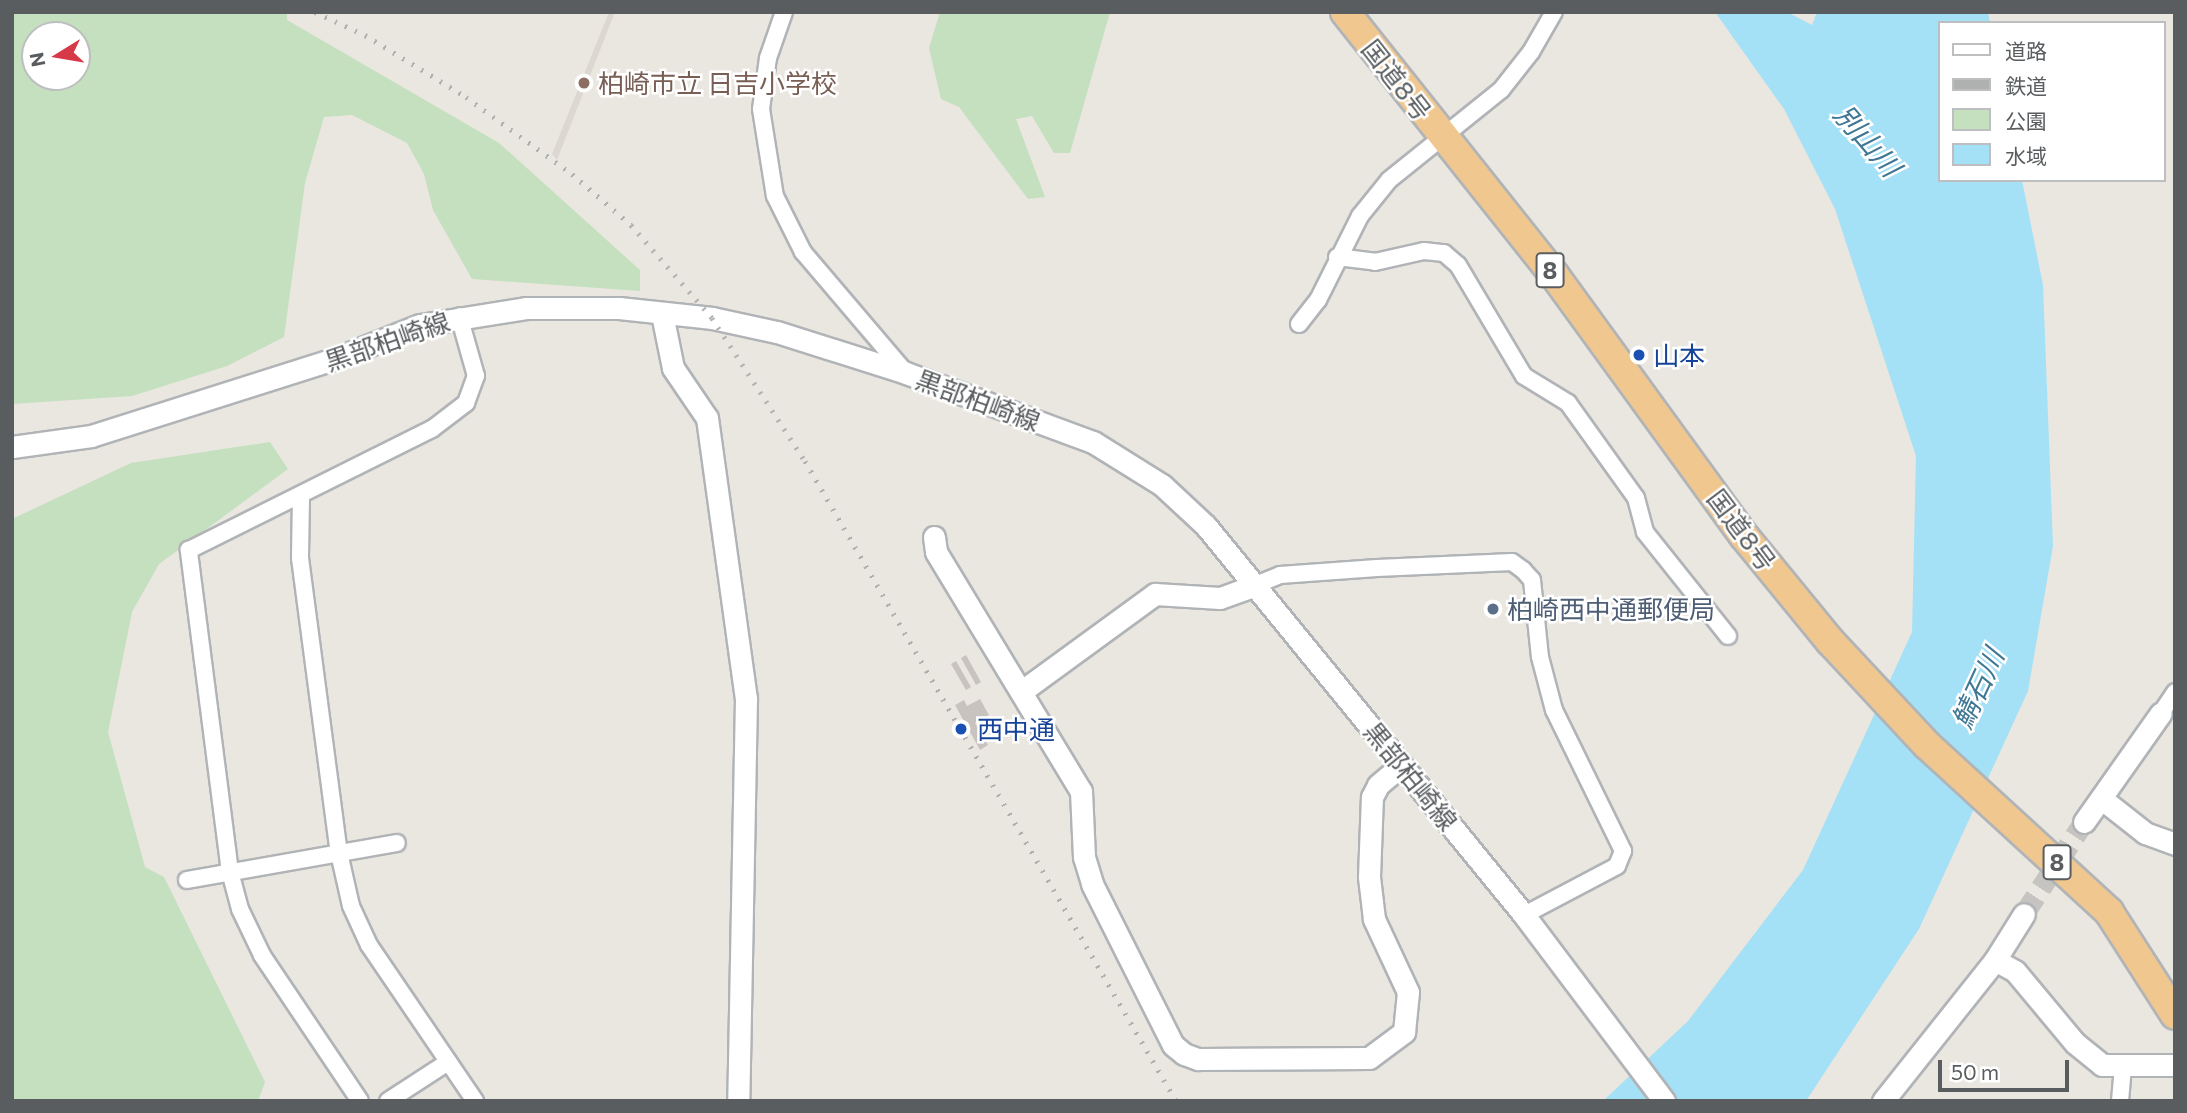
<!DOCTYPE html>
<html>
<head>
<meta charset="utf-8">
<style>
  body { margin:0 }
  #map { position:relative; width:2187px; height:1113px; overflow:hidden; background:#eae6e0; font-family:Commissioner,"Noto Sans JP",sans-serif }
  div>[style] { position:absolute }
  .education>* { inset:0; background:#ddd7d1 }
  .green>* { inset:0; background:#c4e0be }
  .water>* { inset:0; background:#a5e1f6 }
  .building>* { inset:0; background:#c8c3bf }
  .secondary-tunnel>* { height:21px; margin-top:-10.5px; transform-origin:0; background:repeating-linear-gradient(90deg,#c6c4c0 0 21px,transparent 0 31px) }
  .roads { filter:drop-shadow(2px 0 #b1b4b7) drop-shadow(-2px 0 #b1b4b7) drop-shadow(0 2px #b1b4b7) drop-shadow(0 -2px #b1b4b7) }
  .street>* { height:16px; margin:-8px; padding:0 8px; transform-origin:8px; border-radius:8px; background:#fff }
  .secondary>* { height:21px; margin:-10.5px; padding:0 10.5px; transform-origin:10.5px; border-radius:10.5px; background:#fff }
  .highway>* { height:28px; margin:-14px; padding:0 14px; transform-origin:14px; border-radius:14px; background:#f1c790 }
  .rail>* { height:5px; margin-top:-2.5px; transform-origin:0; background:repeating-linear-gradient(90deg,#afb0b0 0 2px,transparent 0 11px) }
  .dots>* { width:19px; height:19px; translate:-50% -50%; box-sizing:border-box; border:4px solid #fff; border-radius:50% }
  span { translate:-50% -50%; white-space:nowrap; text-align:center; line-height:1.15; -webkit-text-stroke:5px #fff; paint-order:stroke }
  .shield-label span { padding:2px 5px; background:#fff; border:2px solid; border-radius:5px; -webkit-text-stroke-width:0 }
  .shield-label { font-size:24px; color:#595d5f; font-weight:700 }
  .street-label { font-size:26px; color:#595d5f }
  .education-label { font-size:26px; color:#785e54 }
  .left { translate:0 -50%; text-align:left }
  .transit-label { font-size:26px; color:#164399 }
  .service-label { font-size:26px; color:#4e5e75 }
  .water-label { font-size:28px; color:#3f7794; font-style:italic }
  .frame { position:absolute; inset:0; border:14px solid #595d5f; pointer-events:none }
  .legend { position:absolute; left:1938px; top:21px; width:228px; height:161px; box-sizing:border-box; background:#fff; border:2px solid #bdbebf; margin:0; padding:9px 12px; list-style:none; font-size:21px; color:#595d5f }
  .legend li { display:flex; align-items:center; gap:14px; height:35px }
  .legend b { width:35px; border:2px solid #bdbebf }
  .north { position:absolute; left:21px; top:21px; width:70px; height:70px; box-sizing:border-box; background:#fff; border:2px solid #bdbebf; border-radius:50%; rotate:259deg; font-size:19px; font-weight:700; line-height:28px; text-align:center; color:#595d5f }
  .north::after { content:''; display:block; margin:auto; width:24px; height:32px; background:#d63a49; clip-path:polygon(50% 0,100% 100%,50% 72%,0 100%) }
  .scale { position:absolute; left:1938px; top:1060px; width:131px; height:32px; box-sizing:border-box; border:4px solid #595d5f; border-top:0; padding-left:9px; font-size:21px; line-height:24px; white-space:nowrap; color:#595d5f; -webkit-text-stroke:5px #fff; paint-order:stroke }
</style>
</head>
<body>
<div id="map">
  <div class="education">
    <div style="clip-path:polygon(609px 12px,615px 12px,557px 160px,552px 154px)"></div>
  </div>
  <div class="green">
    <div style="clip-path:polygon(evenodd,12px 12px,287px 12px,287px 20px,499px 143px,640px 270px,640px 291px,472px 279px,433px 210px,424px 174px,407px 143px,352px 115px,324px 117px,305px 183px,284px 337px,227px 366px,132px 396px,12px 404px,12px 12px,35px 35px,77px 35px,77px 77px,35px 77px,35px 35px)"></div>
    <div style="clip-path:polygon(940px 12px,1110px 12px,1070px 153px,1054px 153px,1032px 116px,1016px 119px,1045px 197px,1028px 199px,959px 107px,941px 99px,929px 48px)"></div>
    <div style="clip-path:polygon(270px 442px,288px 469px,159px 564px,132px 612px,108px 732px,145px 867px,164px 877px,265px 1082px,258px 1101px,12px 1101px,12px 519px,131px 463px)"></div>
  </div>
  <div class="water">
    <div style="clip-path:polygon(1715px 12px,1787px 12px,1812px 25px,1817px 12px,1988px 12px,1990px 23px,1940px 23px,1940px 180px,2022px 180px,2043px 285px,2053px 546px,2028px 691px,1919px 929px,1806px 1101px,1603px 1101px,1688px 1021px,1803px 870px,1912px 632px,1916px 456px,1835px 209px,1784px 109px)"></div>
  </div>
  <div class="building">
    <div style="clip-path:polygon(966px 655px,981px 682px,976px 685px,961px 658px)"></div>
    <div style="clip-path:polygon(956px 661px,971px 687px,966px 690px,951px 664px)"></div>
    <div style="clip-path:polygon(980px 699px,989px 715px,975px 723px,988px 745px,980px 750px,955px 705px,964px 700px,967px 706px)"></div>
  </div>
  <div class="secondary-tunnel">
    <div style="left:2024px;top:914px;width:110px;rotate:-56.9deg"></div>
  </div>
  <div class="roads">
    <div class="street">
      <div style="left:784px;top:12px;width:49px;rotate:109.2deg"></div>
      <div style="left:768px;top:58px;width:51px;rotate:97.8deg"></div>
      <div style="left:761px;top:109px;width:88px;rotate:80.9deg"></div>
      <div style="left:775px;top:196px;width:63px;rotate:63.4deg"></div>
      <div style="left:803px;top:252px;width:159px;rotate:49.6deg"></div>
      <div style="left:1337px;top:257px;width:38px;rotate:7deg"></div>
      <div style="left:1375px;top:262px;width:50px;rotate:-12.7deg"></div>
      <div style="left:1424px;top:251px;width:20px;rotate:6deg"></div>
      <div style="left:1444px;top:253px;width:18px;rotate:41deg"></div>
      <div style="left:1458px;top:265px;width:129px;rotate:59.3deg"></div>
      <div style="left:1524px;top:376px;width:52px;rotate:31.5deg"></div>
      <div style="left:1568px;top:403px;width:117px;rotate:54.4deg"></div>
      <div style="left:1636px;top:498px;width:35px;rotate:75deg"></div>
      <div style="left:1645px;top:532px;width:133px;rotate:51.4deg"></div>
      <div style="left:1299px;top:324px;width:31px;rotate:-52deg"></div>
      <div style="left:1318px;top:300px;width:94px;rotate:-63.4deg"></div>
      <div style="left:1360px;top:216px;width:46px;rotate:-51.1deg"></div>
      <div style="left:1389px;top:180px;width:144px;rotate:-38.8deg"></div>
      <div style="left:1501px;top:90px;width:48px;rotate:-51.7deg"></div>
      <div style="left:1531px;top:52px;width:46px;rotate:-60.1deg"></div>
      <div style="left:301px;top:498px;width:60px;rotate:91deg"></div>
      <div style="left:300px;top:558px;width:298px;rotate:82.5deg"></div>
      <div style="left:339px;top:853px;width:54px;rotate:77.2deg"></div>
      <div style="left:351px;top:906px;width:43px;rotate:65.2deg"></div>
      <div style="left:369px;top:945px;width:189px;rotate:55.8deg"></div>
      <div style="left:1253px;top:586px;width:29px;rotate:-22deg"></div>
      <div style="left:1280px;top:575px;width:97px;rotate:-4.1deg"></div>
      <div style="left:1377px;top:568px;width:135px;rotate:-2.5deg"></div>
      <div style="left:1512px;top:562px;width:14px;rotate:36deg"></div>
      <div style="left:1523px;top:570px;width:13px;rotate:48deg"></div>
      <div style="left:1532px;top:580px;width:77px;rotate:84.1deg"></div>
      <div style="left:1540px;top:657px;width:55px;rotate:75.2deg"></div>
      <div style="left:1554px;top:710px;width:157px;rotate:63.9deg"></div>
      <div style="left:1623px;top:851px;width:16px;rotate:112deg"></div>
      <div style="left:1617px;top:866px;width:105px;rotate:152.2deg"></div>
      <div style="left:2161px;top:713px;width:25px;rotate:-56deg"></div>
      <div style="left:187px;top:880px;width:213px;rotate:-10deg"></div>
      <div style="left:360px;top:1101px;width:176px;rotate:-123.9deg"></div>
      <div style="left:262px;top:955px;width:51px;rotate:-115.6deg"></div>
      <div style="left:240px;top:909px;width:38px;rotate:-105deg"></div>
      <div style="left:230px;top:872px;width:325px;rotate:-97.3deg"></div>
      <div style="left:189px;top:550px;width:271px;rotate:-26.5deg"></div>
      <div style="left:432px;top:429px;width:43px;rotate:-37.4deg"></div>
      <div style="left:466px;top:403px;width:29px;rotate:-70deg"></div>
      <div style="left:476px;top:376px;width:62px;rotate:-105.8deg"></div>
      <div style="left:388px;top:1101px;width:72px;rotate:-33deg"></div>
      <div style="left:2120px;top:1101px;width:36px;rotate:-85deg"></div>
    </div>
    <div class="secondary">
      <div style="left:662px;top:314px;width:55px;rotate:78.5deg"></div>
      <div style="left:673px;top:368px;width:60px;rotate:55.8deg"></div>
      <div style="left:707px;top:418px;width:283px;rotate:82.1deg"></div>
      <div style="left:746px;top:698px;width:403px;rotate:91.1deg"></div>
      <div style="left:12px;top:447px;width:80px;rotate:-7.9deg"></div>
      <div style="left:91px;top:436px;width:258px;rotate:-17.6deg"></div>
      <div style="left:337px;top:358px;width:89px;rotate:-21.7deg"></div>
      <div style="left:420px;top:325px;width:107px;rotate:-9.1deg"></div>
      <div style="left:526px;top:308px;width:93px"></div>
      <div style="left:619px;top:308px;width:94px;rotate:6.1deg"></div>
      <div style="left:712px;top:318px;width:66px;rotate:12.2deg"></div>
      <div style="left:777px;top:332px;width:135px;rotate:17.6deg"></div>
      <div style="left:906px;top:373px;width:199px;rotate:20.3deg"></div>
      <div style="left:1093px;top:442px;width:81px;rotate:31.9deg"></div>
      <div style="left:1162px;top:485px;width:60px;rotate:43deg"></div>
      <div style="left:1206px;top:526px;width:502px;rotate:50.73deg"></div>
      <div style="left:1524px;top:915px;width:233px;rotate:53deg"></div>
      <div style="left:934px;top:537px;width:15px;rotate:82deg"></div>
      <div style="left:936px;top:552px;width:280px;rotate:58.8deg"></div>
      <div style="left:1081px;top:791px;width:66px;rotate:87.4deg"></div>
      <div style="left:1084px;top:857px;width:28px;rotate:73deg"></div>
      <div style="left:1092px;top:884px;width:180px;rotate:63.3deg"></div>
      <div style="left:1173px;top:1045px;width:14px;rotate:39deg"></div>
      <div style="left:1184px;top:1054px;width:15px;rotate:20deg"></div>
      <div style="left:1198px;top:1059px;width:171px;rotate:-0.3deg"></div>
      <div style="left:1369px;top:1058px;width:44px;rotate:-36.6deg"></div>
      <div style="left:1404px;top:1032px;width:40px;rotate:-84.3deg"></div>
      <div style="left:1408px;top:992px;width:81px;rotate:-115deg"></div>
      <div style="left:1374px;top:919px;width:42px;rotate:-96.8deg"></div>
      <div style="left:1369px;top:877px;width:80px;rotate:-87.9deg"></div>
      <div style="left:1372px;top:797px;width:13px;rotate:-63deg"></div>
      <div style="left:1378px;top:785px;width:31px;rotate:-40deg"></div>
      <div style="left:1022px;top:691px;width:165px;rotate:-36.1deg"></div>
      <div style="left:1155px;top:594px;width:65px;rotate:3.5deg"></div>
      <div style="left:1220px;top:598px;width:35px;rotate:-20deg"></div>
      <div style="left:2102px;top:799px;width:55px;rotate:38.3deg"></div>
      <div style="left:2145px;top:833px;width:32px;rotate:20deg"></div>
      <div style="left:2084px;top:822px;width:133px;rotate:-54.8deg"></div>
      <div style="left:1995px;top:960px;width:23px;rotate:29deg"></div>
      <div style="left:2015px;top:971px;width:94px;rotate:50.2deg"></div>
      <div style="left:2075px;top:1043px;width:35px;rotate:39deg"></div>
      <div style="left:2102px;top:1065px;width:73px"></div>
      <div style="left:1883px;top:1101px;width:180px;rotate:-51.5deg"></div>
      <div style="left:1995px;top:960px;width:54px;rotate:-57.8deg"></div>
    </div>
    <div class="highway">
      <div style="left:1345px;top:12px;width:337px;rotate:51.5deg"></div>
      <div style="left:1555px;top:276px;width:321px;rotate:54deg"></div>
      <div style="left:1744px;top:536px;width:136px;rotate:50.7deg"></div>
      <div style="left:1830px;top:641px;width:142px;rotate:47deg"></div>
      <div style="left:1927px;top:745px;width:247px;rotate:42.5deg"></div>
      <div style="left:2109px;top:912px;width:122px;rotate:57.3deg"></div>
    </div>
  </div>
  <div class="rail">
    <div style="left:315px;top:12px;width:55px;rotate:24.7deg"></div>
    <div style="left:365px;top:35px;width:119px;rotate:31.5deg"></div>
    <div style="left:466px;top:97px;width:131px;rotate:36deg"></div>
    <div style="left:572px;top:174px;width:78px;rotate:40.8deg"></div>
    <div style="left:631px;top:225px;width:123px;rotate:48.9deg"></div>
    <div style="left:712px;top:318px;width:171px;rotate:57deg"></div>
    <div style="left:805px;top:461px;width:740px;rotate:59.9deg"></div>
  </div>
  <div class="dots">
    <div style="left:584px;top:83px;background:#8d6e63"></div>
    <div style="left:1639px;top:355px;background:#1a4fb4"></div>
    <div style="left:1493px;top:609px;background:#5c6f8a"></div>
    <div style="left:961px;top:729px;background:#1a4fb4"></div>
  </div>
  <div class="shield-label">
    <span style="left:1550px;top:270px">8</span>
    <span style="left:2057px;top:862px">8</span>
  </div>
  <div class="street-label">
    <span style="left:1397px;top:80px;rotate:52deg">国道8号</span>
    <span style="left:387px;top:341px;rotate:-19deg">黒部柏崎線</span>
    <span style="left:978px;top:400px;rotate:20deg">黒部柏崎線</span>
    <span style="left:1742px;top:530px;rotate:53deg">国道8号</span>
    <span style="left:1411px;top:776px;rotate:51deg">黒部柏崎線</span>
  </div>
  <div class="education-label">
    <span class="left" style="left:598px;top:83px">柏崎市立 日吉小学校</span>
  </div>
  <div class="transit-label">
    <span class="left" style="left:1653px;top:355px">山本</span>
    <span class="left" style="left:977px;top:729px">西中通</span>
  </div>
  <div class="service-label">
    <span class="left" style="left:1507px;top:609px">柏崎西中通郵便局</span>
  </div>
  <div class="water-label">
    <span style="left:1868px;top:140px;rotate:49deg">別山川</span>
    <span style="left:1977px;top:688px;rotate:-65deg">鯖石川</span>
  </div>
  <div class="frame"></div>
  <ul class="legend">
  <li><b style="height:9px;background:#fff"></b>道路</li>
  <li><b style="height:9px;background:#afb0b0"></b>鉄道</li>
  <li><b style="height:19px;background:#c4e0be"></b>公園</li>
  <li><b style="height:19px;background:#a5e1f6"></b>水域</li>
  </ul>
  <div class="north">N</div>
  <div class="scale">50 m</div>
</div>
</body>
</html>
